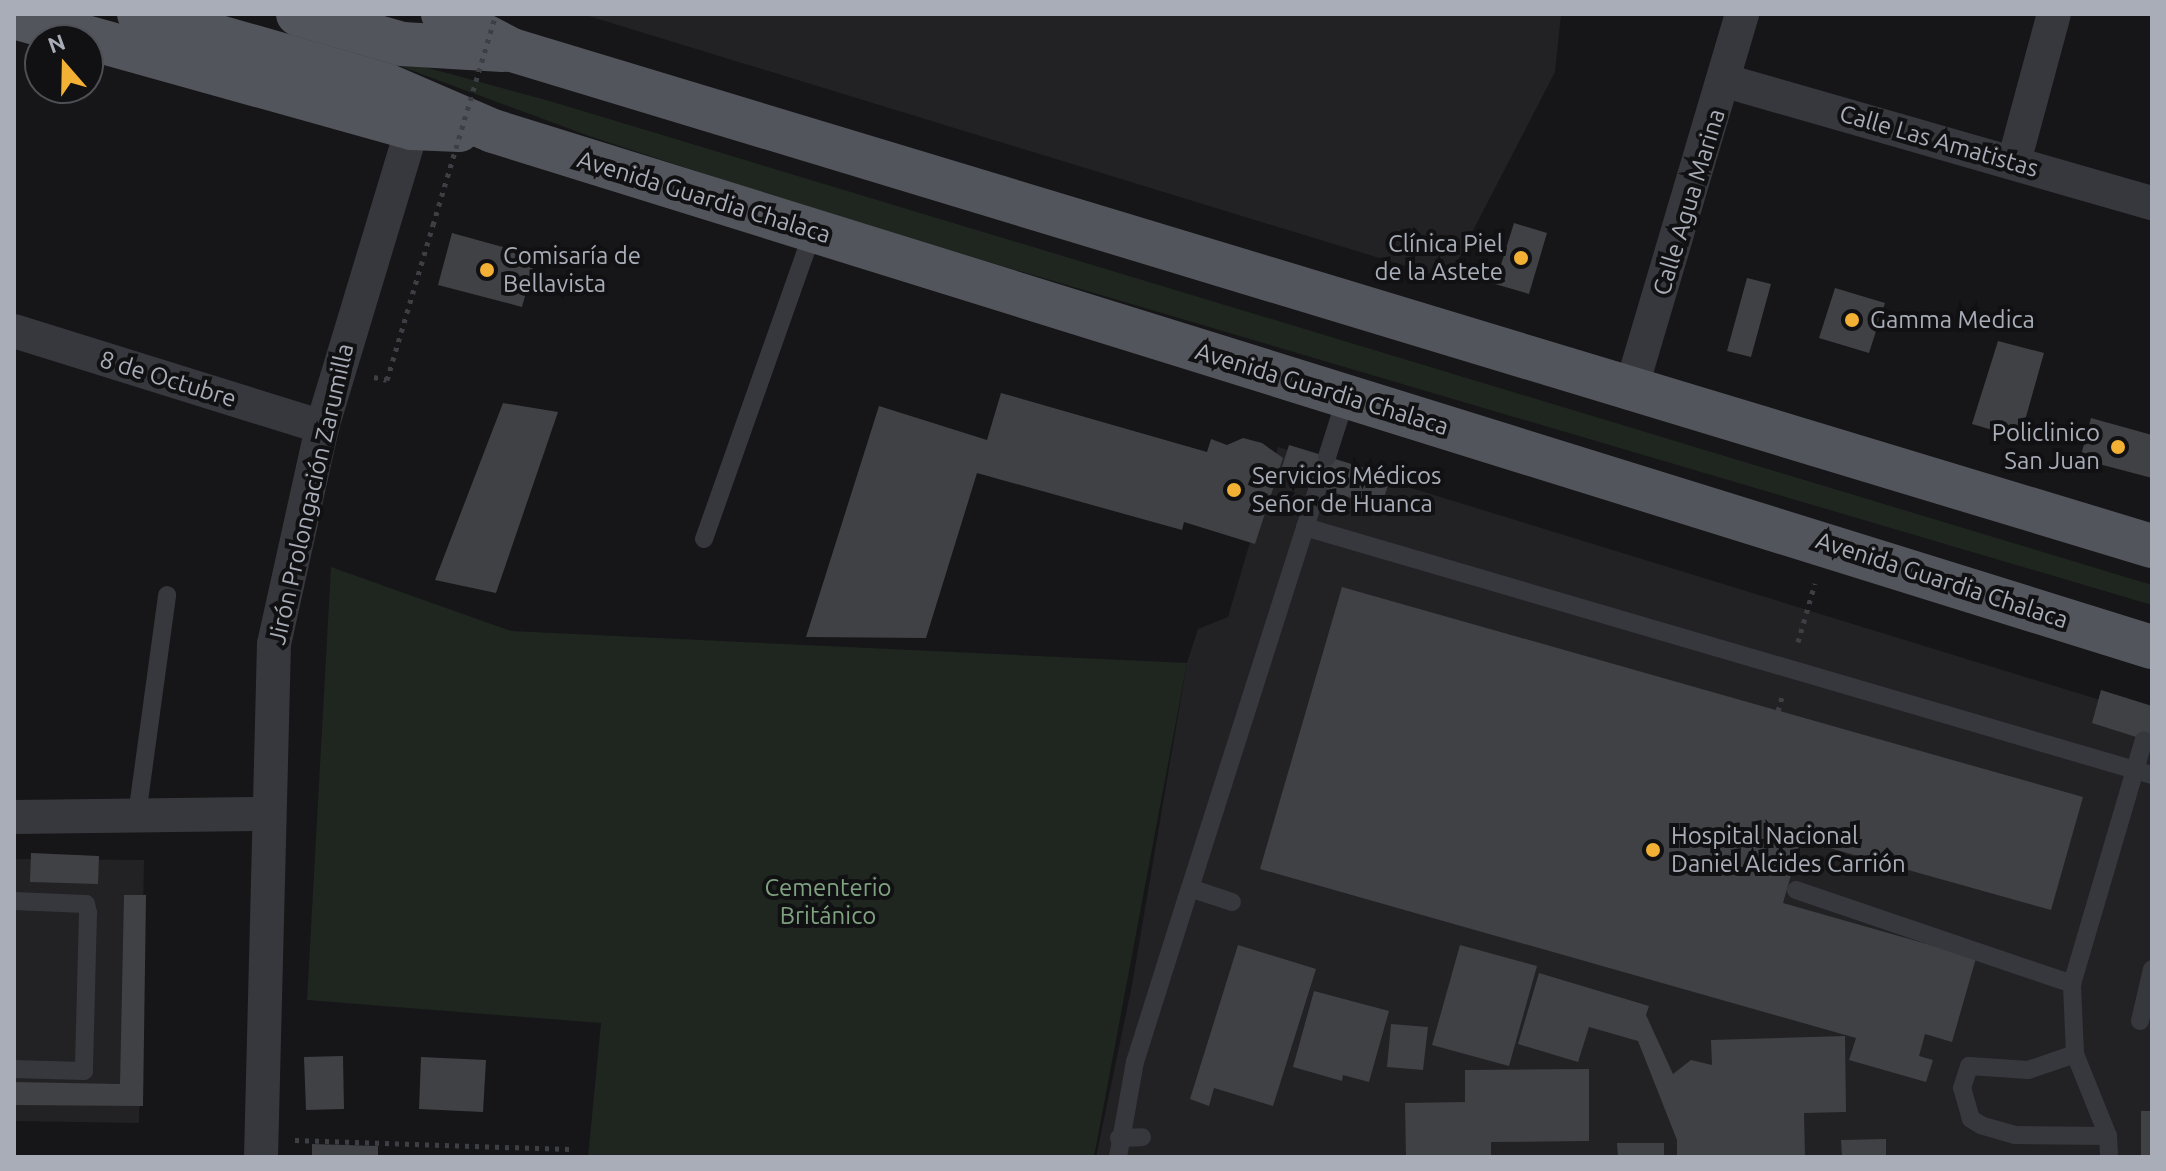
<!DOCTYPE html>
<html>
<head>
<meta charset="utf-8">
<style>
  body { margin:0 }
  #map { position:relative; width:2166px; height:1171px; overflow:hidden; background:#161618; font-family:Ubuntu,sans-serif }
  div>[style] { position:absolute }
  .built>* { inset:0; background:#222225 }
  .green>* { inset:0; background:#1e261f }
  .building>* { inset:0; background:#404145 }
  .path>* { height:5px; margin-top:-2.5px; transform-origin:0; background:repeating-linear-gradient(90deg,#3d3f44 0 4px,transparent 0 10px) }
  .lane>* { height:18px; margin:-9px; padding:0 9px; transform-origin:9px; border-radius:9px; background:#37383d }
  .street>* { height:34px; margin:-17px; padding:0 17px; transform-origin:17px; border-radius:17px; background:#37383d }
  .primary>* { height:44px; margin:-22px; padding:0 22px; transform-origin:22px; border-radius:22px; background:#53555c }
  .path-bridge>* { height:5px; margin-top:-2.5px; transform-origin:0; background:repeating-linear-gradient(90deg,#3d3f44 0 4px,transparent 0 10px) }
  .dots>* { width:22px; height:22px; translate:-50% -50%; box-sizing:border-box; border:4px solid #111113; border-radius:50% }
  span { translate:-50% -50%; white-space:nowrap; text-align:center; line-height:1.15; -webkit-text-stroke:8px #111113; paint-order:stroke }
  .street-label { font-size:24px; color:#a8adb8 }
  .poi-label { font-size:24px; color:#a8adb8 }
  .right { translate:-100% -50%; text-align:right }
  .left { translate:0 -50%; text-align:left }
  .park-label { font-size:24px; color:#7fa381 }
  .frame { position:absolute; inset:0; border:16px solid #a8adb8; pointer-events:none }
  .north { position:absolute; left:24px; top:24px; width:80px; height:80px; box-sizing:border-box; background:#111113; border:2px solid #4d4f55; border-radius:50%; rotate:340deg; font-size:22px; font-weight:700; line-height:32px; text-align:center; color:#a8adb8 }
  .north::after { content:''; display:block; margin:auto; width:28px; height:36px; background:#f2b134; clip-path:polygon(50% 0,100% 100%,50% 72%,0 100%) }
</style>
</head>
<body>
<div id="map">
  <div class="built">
    <div style="clip-path:polygon(582px 14px,1561px 14px,1555px 72px,1448px 279px)"></div>
    <div style="clip-path:polygon(1278px 447px,2152px 716px,2152px 1157px,1096px 1157px,1132px 985px,1187px 663px,1198px 629px,1228px 617px)"></div>
    <div style="clip-path:polygon(14px 859px,144px 860px,139px 1123px,14px 1121px)"></div>
  </div>
  <div class="green">
    <div style="clip-path:polygon(337px 43px,553px 102px,2152px 585px,2152px 605px,836px 217px,589px 136px)"></div>
    <div style="clip-path:polygon(331px 567px,511px 631px,1187px 663px,1094px 1157px,588px 1157px,601px 1023px,307px 1000px)"></div>
  </div>
  <div class="building">
    <div style="clip-path:polygon(1514px 223px,1547px 233px,1529px 294px,1495px 284px)"></div>
    <div style="clip-path:polygon(452px 233px,536px 256px,522px 307px,438px 285px)"></div>
    <div style="clip-path:polygon(1747px 278px,1771px 284px,1751px 357px,1727px 351px)"></div>
    <div style="clip-path:polygon(1835px 288px,1885px 303px,1869px 353px,1819px 338px)"></div>
    <div style="clip-path:polygon(1998px 341px,2044px 353px,2020px 438px,1972px 424px)"></div>
    <div style="clip-path:polygon(1001px 393px,1207px 452px,1211px 439px,1227px 445px,1243px 438px,1262px 443px,1283px 458px,1255px 544px,1184px 522px,1182px 530px,977px 473px,926px 638px,806px 637px,879px 406px,987px 440px)"></div>
    <div style="clip-path:polygon(503px 403px,558px 412px,496px 593px,435px 580px)"></div>
    <div style="clip-path:polygon(2091px 418px,2152px 435px,2152px 478px,2080px 459px)"></div>
    <div style="clip-path:polygon(1289px 445px,1391px 476px,1381px 507px,1279px 476px)"></div>
    <div style="clip-path:polygon(1342px 587px,2083px 797px,2051px 910px,1801px 840px,1783px 903px,1976px 958px,1952px 1042px,1925px 1034px,1919px 1056px,1933px 1060px,1926px 1082px,1849px 1060px,1856px 1038px,1260px 869px)"></div>
    <div style="clip-path:polygon(2101px 690px,2152px 706px,2152px 742px,2092px 723px)"></div>
    <div style="clip-path:polygon(31px 853px,99px 856px,98px 884px,30px 882px)"></div>
    <div style="clip-path:polygon(124px 895px,146px 895px,143px 1106px,14px 1105px,14px 1082px,120px 1084px)"></div>
    <div style="clip-path:polygon(1238px 945px,1316px 969px,1273px 1106px,1214px 1088px,1209px 1106px,1190px 1099px)"></div>
    <div style="clip-path:polygon(1460px 945px,1537px 966px,1509px 1066px,1432px 1045px)"></div>
    <div style="clip-path:polygon(1539px 973px,1649px 1006px,1646px 1015px,1673px 1074px,1691px 1060px,1712px 1065px,1711px 1040px,1845px 1036px,1846px 1112px,1804px 1113px,1805px 1157px,1677px 1157px,1677px 1140px,1638px 1041px,1589px 1027px,1578px 1062px,1518px 1044px)"></div>
    <div style="clip-path:polygon(1314px 991px,1389px 1011px,1369px 1082px,1343px 1075px,1342px 1081px,1293px 1067px)"></div>
    <div style="clip-path:polygon(1391px 1024px,1428px 1027px,1423px 1070px,1387px 1067px)"></div>
    <div style="clip-path:polygon(343px 1056px,344px 1109px,306px 1110px,304px 1057px)"></div>
    <div style="clip-path:polygon(421px 1057px,486px 1060px,483px 1112px,419px 1109px)"></div>
    <div style="clip-path:polygon(1589px 1069px,1589px 1141px,1491px 1142px,1491px 1157px,1406px 1157px,1405px 1103px,1465px 1102px,1465px 1070px)"></div>
    <div style="clip-path:polygon(2141px 1111px,2152px 1111px,2152px 1157px,2141px 1157px)"></div>
    <div style="clip-path:polygon(1886px 1139px,1886px 1157px,1842px 1157px,1841px 1140px)"></div>
    <div style="clip-path:polygon(1617px 1143px,1664px 1143px,1664px 1157px,1618px 1157px)"></div>
    <div style="clip-path:polygon(312px 1144px,378px 1146px,378px 1157px,312px 1157px)"></div>
  </div>
  <div class="path">
    <div style="left:374px;top:377px;width:13px;rotate:13deg"></div>
    <div style="left:387px;top:380px;width:162px;rotate:-73.5deg"></div>
    <div style="left:1798px;top:642px;width:61px;rotate:-73.9deg"></div>
    <div style="left:1778px;top:711px;width:18px;rotate:-74deg"></div>
    <div style="left:295px;top:1140px;width:275px;rotate:1.9deg"></div>
  </div>
  <div class="lane">
    <div style="left:1327px;top:457px;width:63px;rotate:-72.4deg"></div>
    <div style="left:1305px;top:527px;width:883px;rotate:16.32deg"></div>
    <div style="left:704px;top:539px;width:327px;rotate:-70.5deg"></div>
    <div style="left:137px;top:815px;width:222px;rotate:-82.2deg"></div>
    <div style="left:1796px;top:890px;width:292px;rotate:18.8deg"></div>
    <div style="left:14px;top:901px;width:72px;rotate:2.4deg"></div>
    <div style="left:86px;top:904px;width:9px;rotate:77deg"></div>
    <div style="left:88px;top:913px;width:158px;rotate:91.5deg"></div>
    <div style="left:84px;top:1071px;width:70px;rotate:-178.4deg"></div>
    <div style="left:1232px;top:902px;width:44px;rotate:-161.6deg"></div>
    <div style="left:1190px;top:888px;width:420px;rotate:-72.3deg"></div>
    <div style="left:2140px;top:1021px;width:53px;rotate:-77deg"></div>
    <div style="left:2075px;top:1054px;width:88px;rotate:68.1deg"></div>
    <div style="left:2108px;top:1136px;width:21px;rotate:87deg"></div>
    <div style="left:2108px;top:1136px;width:93px;rotate:-179.4deg"></div>
    <div style="left:2015px;top:1135px;width:35px;rotate:-164deg"></div>
    <div style="left:1981px;top:1125px;width:12px;rotate:-149deg"></div>
    <div style="left:1971px;top:1119px;width:32px;rotate:-106deg"></div>
    <div style="left:1962px;top:1088px;width:23px;rotate:-72deg"></div>
    <div style="left:1969px;top:1066px;width:59px;rotate:3.9deg"></div>
    <div style="left:2028px;top:1070px;width:50px;rotate:-18.8deg"></div>
    <div style="left:2075px;top:1054px;width:70px;rotate:-92.5deg"></div>
    <div style="left:2072px;top:984px;width:254px;rotate:-73.6deg"></div>
    <div style="left:1119px;top:1138px;width:23px;rotate:-2deg"></div>
    <div style="left:1118px;top:1157px;width:97px;rotate:-79.9deg"></div>
    <div style="left:1135px;top:1062px;width:182px;rotate:-72.5deg"></div>
  </div>
  <div class="street">
    <div style="left:1726px;top:81px;width:443px;rotate:16deg"></div>
    <div style="left:2014px;top:162px;width:153px;rotate:-74.9deg"></div>
    <div style="left:14px;top:331px;width:323px;rotate:17.3deg"></div>
    <div style="left:1631px;top:389px;width:391px;rotate:-73.5deg"></div>
    <div style="left:14px;top:817px;width:255px;rotate:-0.7deg"></div>
    <div style="left:261px;top:1157px;width:513px;rotate:-88.55deg"></div>
    <div style="left:274px;top:644px;width:222px;rotate:-77.5deg"></div>
    <div style="left:322px;top:427px;width:312px;rotate:-73.2deg"></div>
  </div>
  <div class="primary">
    <div style="left:139px;top:14px;width:257px;rotate:16deg"></div>
    <div style="left:386px;top:85px;width:116px;rotate:23.3deg"></div>
    <div style="left:493px;top:131px;width:1737px;rotate:17.28deg"></div>
    <div style="left:298px;top:14px;width:108px;rotate:16.1deg"></div>
    <div style="left:402px;top:44px;width:101px;rotate:3.4deg"></div>
    <div style="left:443px;top:14px;width:78px;rotate:27.6deg"></div>
    <div style="left:512px;top:50px;width:1713px;rotate:16.83deg"></div>
    <div style="left:14px;top:17px;width:413px;rotate:15.6deg"></div>
    <div style="left:412px;top:128px;width:47px;rotate:2.4deg"></div>
  </div>
  <div class="path-bridge">
    <div style="left:433px;top:225px;width:220px;rotate:-73.4deg"></div>
  </div>
  <div class="dots">
    <div style="left:1521px;top:258px;background:#f2b134"></div>
    <div style="left:487px;top:270px;background:#f2b134"></div>
    <div style="left:1852px;top:320px;background:#f2b134"></div>
    <div style="left:2118px;top:447px;background:#f2b134"></div>
    <div style="left:1234px;top:490px;background:#f2b134"></div>
    <div style="left:1653px;top:850px;background:#f2b134"></div>
  </div>
  <div class="street-label">
    <span style="left:1939px;top:141px;rotate:16deg">Calle Las Amatistas</span>
    <span style="left:704px;top:197px;rotate:17deg">Avenida Guardia Chalaca</span>
    <span style="left:1689px;top:202px;rotate:-73deg">Calle Agua Marina</span>
    <span style="left:168px;top:379px;rotate:17deg">8 de Octubre</span>
    <span style="left:1322px;top:389px;rotate:17deg">Avenida Guardia Chalaca</span>
    <span style="left:311px;top:494px;rotate:-77deg">Jirón Prolongación Zarumilla</span>
    <span style="left:1942px;top:580px;rotate:18deg">Avenida Guardia Chalaca</span>
  </div>
  <div class="poi-label">
    <span class="right" style="left:1503px;top:258px">Clínica Piel<br>de la Astete</span>
    <span class="left" style="left:503px;top:270px">Comisaría de<br>Bellavista</span>
    <span class="left" style="left:1870px;top:320px">Gamma Medica</span>
    <span class="right" style="left:2100px;top:447px">Policlinico<br>San Juan</span>
    <span class="left" style="left:1252px;top:490px">Servicios Médicos<br>Señor de Huanca</span>
    <span class="left" style="left:1671px;top:850px">Hospital Nacional<br>Daniel Alcides Carrión</span>
  </div>
  <div class="park-label">
    <span style="left:828px;top:902px">Cementerio<br>Británico</span>
  </div>
  <div class="frame"></div>
  <div class="north">N</div>
</div>
</body>
</html>
